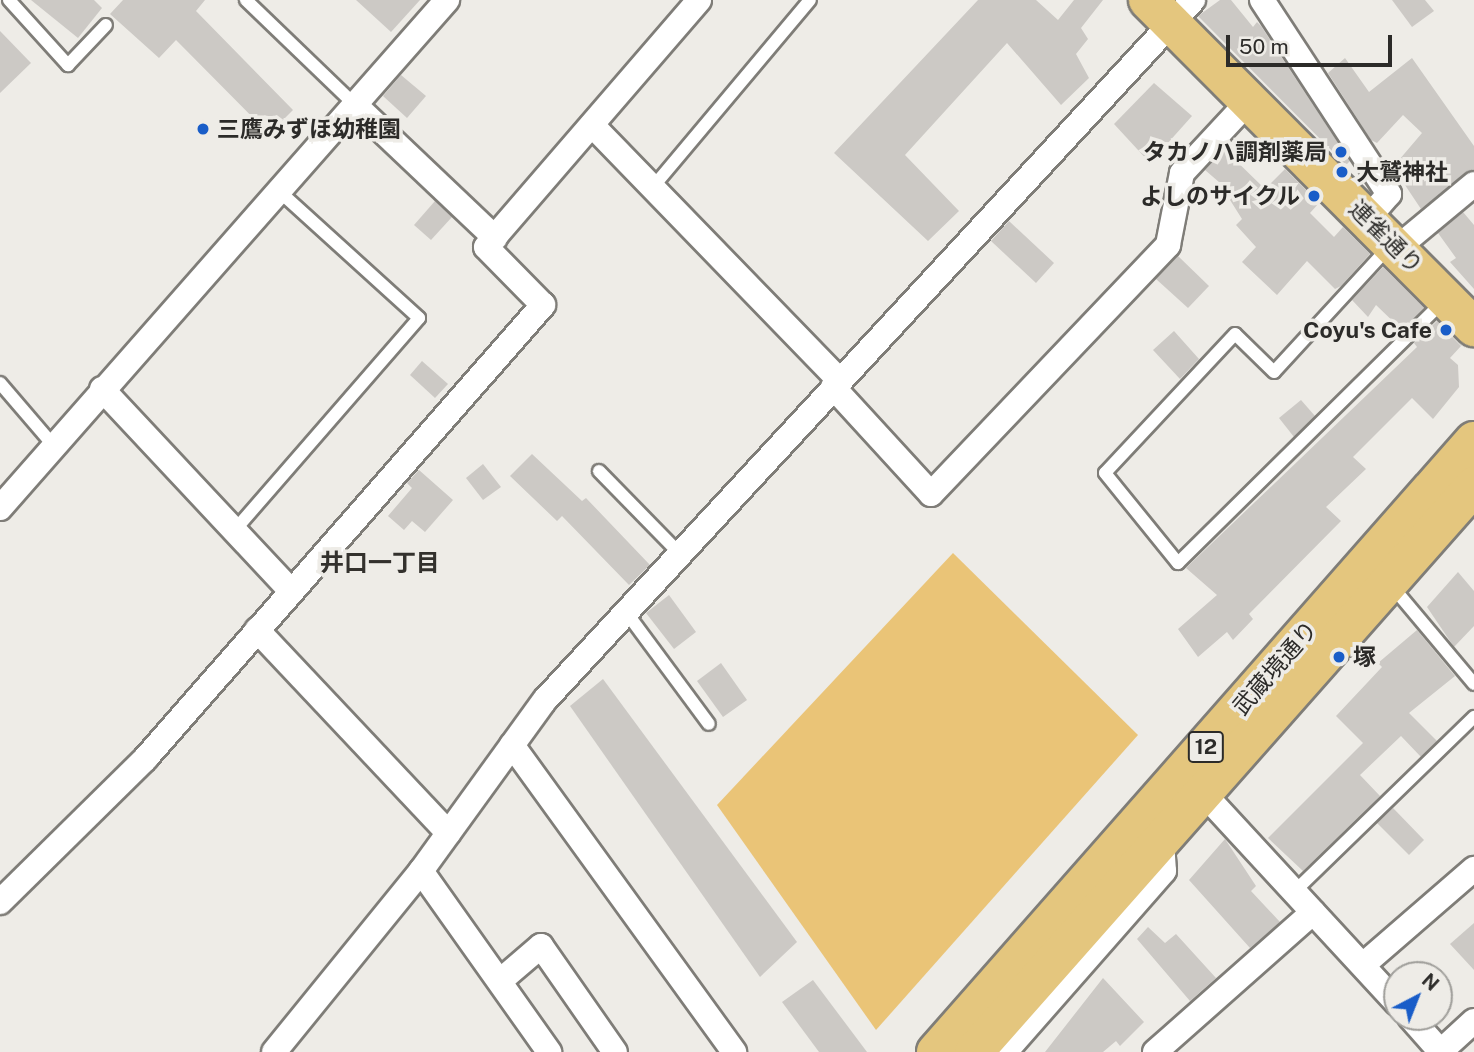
<!DOCTYPE html>
<html>
<head>
<meta charset="utf-8">
<style>
  body { margin:0 }
  #map { position:relative; width:1474px; height:1052px; overflow:hidden; background:#eeece7; font-family:"Public Sans","Noto Sans JP",sans-serif }
  div>[style] { position:absolute }
  .green>* { inset:0; background:#eac477 }
  .building>* { inset:0; background:#ccc9c5 }
  .roads { filter:drop-shadow(2px 0 #7f7d78) drop-shadow(-2px 0 #7f7d78) drop-shadow(0 2px #7f7d78) drop-shadow(0 -2px #7f7d78) }
  .service>* { height:12px; margin:-6px; padding:0 6px; transform-origin:6px; border-radius:6px; background:#fff }
  .minor>* { height:24px; margin:-12px; padding:0 12px; transform-origin:12px; border-radius:12px; background:#fff }
  .primary>* { height:38px; margin:-19px; padding:0 19px; transform-origin:19px; border-radius:19px; background:#e4c67e }
  .dots>* { width:19px; height:19px; translate:-50% -50%; box-sizing:border-box; border:4px solid #eeece7; border-radius:50% }
  span { translate:-50% -50%; white-space:nowrap; text-align:center; line-height:1.15; -webkit-text-stroke:7px #eeece7; paint-order:stroke }
  .shield-label span { padding:2px 5px; background:#eeece7; border:2px solid; border-radius:5px; -webkit-text-stroke-width:0 }
  .shield-label { font-size:21px; color:#2c2b29; font-weight:700 }
  .poi-label { font-size:23px; color:#2c2b29; font-weight:700 }
  .left { translate:0 -50%; text-align:left }
  .right { translate:-100% -50%; text-align:right }
  .street-label { font-size:23px; color:#2c2b29 }
  .neighbourhood-label { font-size:24px; color:#33312d; font-weight:700 }
  .north { position:absolute; left:1383px; top:961px; width:70px; height:70px; box-sizing:border-box; background:#eeece7; border:2px solid #a09f9b; border-radius:50%; rotate:42deg; font-size:19px; font-weight:700; line-height:28px; text-align:center; color:#2c2b29 }
  .north::after { content:''; display:block; margin:auto; width:24px; height:32px; background:#195dc8; clip-path:polygon(50% 0,100% 100%,50% 72%,0 100%) }
  .scale { position:absolute; left:1226px; top:35px; width:166px; height:32px; box-sizing:border-box; border:4px solid #2c2b29; border-top:0; padding-left:9px; font-size:21px; line-height:24px; white-space:nowrap; color:#2c2b29; -webkit-text-stroke:5px #eeece7; paint-order:stroke }
</style>
</head>
<body>
<div id="map">
  <div class="green">
    <div style="clip-path:polygon(953px 553px,1138px 735px,876px 1030px,717px 805px)"></div>
  </div>
  <div class="building">
    <div style="clip-path:polygon(31px 0,94px 0,102px 8px,78px 38px)"></div>
    <div style="clip-path:polygon(123px 0,205px 0,196px 11px,293px 110px,269px 134px,176px 40px,159px 58px,110px 14px)"></div>
    <div style="clip-path:polygon(356px 0,420px 0,391px 32px)"></div>
    <div style="clip-path:polygon(978px 0,1036px 0,1058px 20px,1074px 0,1103px 0,1081px 28px,1088px 39px,1076px 54px,1089px 78px,1061px 105px,1007px 43px,905px 155px,959px 211px,928px 241px,834px 153px)"></div>
    <div style="clip-path:polygon(1220px 0,1231px 0,1253px 27px,1257px 22px,1261px 26px,1350px 161px,1346px 165px,1198px 16px)"></div>
    <div style="clip-path:polygon(1392px 0,1425px 0,1434px 11px,1412px 27px)"></div>
    <div style="clip-path:polygon(0 31px,31px 63px,0 93px)"></div>
    <div style="clip-path:polygon(1345px 58px,1369px 92px,1412px 58px,1474px 146px,1474px 169px,1421px 209px,1393px 167px,1422px 133px,1403px 115px,1377px 143px,1371px 140px,1328px 73px)"></div>
    <div style="clip-path:polygon(401px 75px,426px 96px,407px 118px,383px 96px)"></div>
    <div style="clip-path:polygon(1154px 83px,1192px 116px,1150px 163px,1114px 124px)"></div>
    <div style="clip-path:polygon(1224px 149px,1265px 189px,1285px 169px,1319px 203px,1310px 213px,1334px 237px,1343px 227px,1370px 254px,1341px 286px,1335px 289px,1307px 261px,1277px 295px,1242px 262px,1256px 247px,1236px 225px,1242px 219px,1230px 200px,1234px 195px,1205px 170px)"></div>
    <div style="clip-path:polygon(435px 201px,452px 217px,431px 240px,414px 225px)"></div>
    <div style="clip-path:polygon(1463px 212px,1474px 225px,1474px 289px,1450px 262px,1456px 258px,1438px 233px)"></div>
    <div style="clip-path:polygon(1009px 221px,1054px 263px,1036px 283px,991px 241px)"></div>
    <div style="clip-path:polygon(1178px 256px,1209px 286px,1188px 308px,1156px 279px)"></div>
    <div style="clip-path:polygon(1383px 267px,1424px 308px,1402px 330px,1376px 305px,1368px 317px,1352px 300px)"></div>
    <div style="clip-path:polygon(1437px 321px,1461px 346px,1450px 358px,1458px 365px,1459px 387px,1433px 419px,1412px 398px,1353px 457px,1366px 469px,1326px 507px,1341px 521px,1249px 614px,1253px 619px,1233px 640px,1227px 632px,1198px 657px,1178px 629px,1217px 595px,1186px 568px,1417px 347px,1414px 343px)"></div>
    <div style="clip-path:polygon(1174px 331px,1199px 359px,1180px 379px,1153px 350px)"></div>
    <div style="clip-path:polygon(422px 361px,448px 384px,435px 398px,410px 375px)"></div>
    <div style="clip-path:polygon(1301px 400px,1315px 416px,1294px 437px,1279px 418px)"></div>
    <div style="clip-path:polygon(532px 454px,582px 501px,586px 498px,650px 565px,629px 585px,562px 516px,557px 521px,510px 476px)"></div>
    <div style="clip-path:polygon(483px 464px,501px 487px,483px 500px,466px 478px)"></div>
    <div style="clip-path:polygon(419px 470px,453px 500px,425px 532px,412px 521px,404px 530px,388px 516px,412px 488px,407px 483px)"></div>
    <div style="clip-path:polygon(1458px 572px,1474px 591px,1474px 626px,1454px 647px,1427px 607px)"></div>
    <div style="clip-path:polygon(669px 595px,696px 632px,674px 649px,646px 613px)"></div>
    <div style="clip-path:polygon(1417px 630px,1455px 676px,1409px 713px,1437px 741px,1421px 757px,1401px 736px,1360px 775px,1380px 796px,1303px 871px,1268px 838px,1363px 743px,1336px 716px,1382px 667px,1378px 663px)"></div>
    <div style="clip-path:polygon(721px 663px,747px 700px,723px 717px,697px 681px)"></div>
    <div style="clip-path:polygon(603px 679px,797px 942px,760px 977px,570px 706px)"></div>
    <div style="clip-path:polygon(1393px 808px,1424px 840px,1409px 855px,1377px 823px)"></div>
    <div style="clip-path:polygon(1225px 839px,1256px 886px,1251px 891px,1280px 922px,1250px 948px,1189px 880px)"></div>
    <div style="clip-path:polygon(1474px 923px,1474px 970px,1450px 944px)"></div>
    <div style="clip-path:polygon(1148px 927px,1165px 943px,1176px 934px,1216px 978px,1190px 1001px,1137px 939px)"></div>
    <div style="clip-path:polygon(1103px 978px,1144px 1022px,1120px 1046px,1116px 1041px,1103px 1052px,1045px 1052px)"></div>
    <div style="clip-path:polygon(813px 980px,867px 1052px,819px 1052px,782px 1002px)"></div>
  </div>
  <div class="roads">
    <div class="service">
      <div style="left:9px;top:0;width:88px;rotate:47.8deg"></div>
      <div style="left:68px;top:65px;width:55px;rotate:-46.5deg"></div>
      <div style="left:246px;top:0;width:151px;rotate:43.9deg"></div>
      <div style="left:653px;top:187px;width:244px;rotate:-50deg"></div>
      <div style="left:1388px;top:248px;width:168px;rotate:132.6deg"></div>
      <div style="left:1274px;top:372px;width:54px;rotate:-135.7deg"></div>
      <div style="left:1235px;top:334px;width:190px;rotate:133.1deg"></div>
      <div style="left:1105px;top:473px;width:116px;rotate:51deg"></div>
      <div style="left:1178px;top:563px;width:373px;rotate:-44.6deg"></div>
      <div style="left:0;top:383px;width:83px;rotate:49.4deg"></div>
      <div style="left:599px;top:471px;width:116px;rotate:45.7deg"></div>
      <div style="left:234px;top:531px;width:282px;rotate:-49deg"></div>
      <div style="left:419px;top:318px;width:189px;rotate:-137.8deg"></div>
      <div style="left:1391px;top:585px;width:129px;rotate:50deg"></div>
      <div style="left:626px;top:612px;width:139px;rotate:53.5deg"></div>
      <div style="left:1295px;top:891px;width:250px;rotate:-44.2deg"></div>
    </div>
    <div class="minor">
      <div style="left:1262px;top:0;width:232px;rotate:56.8deg"></div>
      <div style="left:1389px;top:194px;width:33px;rotate:131deg"></div>
      <div style="left:355px;top:105px;width:193px;rotate:43.5deg"></div>
      <div style="left:592px;top:125px;width:355px;rotate:45.9deg"></div>
      <div style="left:1397px;top:248px;width:100px;rotate:-39.7deg"></div>
      <div style="left:833px;top:387px;width:145px;rotate:47.5deg"></div>
      <div style="left:931px;top:494px;width:344px;rotate:-46.4deg"></div>
      <div style="left:1168px;top:245px;width:73px;rotate:-79deg"></div>
      <div style="left:1182px;top:173px;width:98px;rotate:-47.1deg"></div>
      <div style="left:102px;top:389px;width:275px;rotate:46.9deg"></div>
      <div style="left:0;top:508px;width:677px;rotate:-48.65deg"></div>
      <div style="left:257px;top:630px;width:279px;rotate:46.7deg"></div>
      <div style="left:512px;top:745px;width:379px;rotate:54.1deg"></div>
      <div style="left:1203px;top:793px;width:286px;rotate:47.3deg"></div>
      <div style="left:421px;top:871px;width:222px;rotate:54.7deg"></div>
      <div style="left:0;top:902px;width:204px;rotate:-44.6deg"></div>
      <div style="left:145px;top:759px;width:604px;rotate:-48.76deg"></div>
      <div style="left:543px;top:305px;width:81px;rotate:-134.5deg"></div>
      <div style="left:486px;top:247px;width:326px;rotate:-49.2deg"></div>
      <div style="left:1363px;top:965px;width:147px;rotate:-40.9deg"></div>
      <div style="left:500px;top:981px;width:54px;rotate:-40.5deg"></div>
      <div style="left:541px;top:946px;width:129px;rotate:55.1deg"></div>
      <div style="left:1410px;top:1017px;width:47px;rotate:48.5deg"></div>
      <div style="left:274px;top:1052px;width:233px;rotate:-50.9deg"></div>
      <div style="left:421px;top:871px;width:211px;rotate:-54.1deg"></div>
      <div style="left:545px;top:700px;width:954px;rotate:-47.21deg"></div>
      <div style="left:1005px;top:1052px;width:241px;rotate:-48.7deg"></div>
      <div style="left:1164px;top:871px;width:32px;rotate:-94deg"></div>
      <div style="left:1155px;top:1052px;width:211px;rotate:-41.5deg"></div>
      <div style="left:1440px;top:1052px;width:46px;rotate:-42.4deg"></div>
    </div>
    <div class="primary">
      <div style="left:1148px;top:0;width:462px;rotate:45.1deg"></div>
      <div style="left:936px;top:1052px;width:814px;rotate:-48.64deg"></div>
      <div style="left:974px;top:1052px;width:755px;rotate:-48.54deg"></div>
    </div>
  </div>
  <div class="dots">
    <div style="left:203px;top:129px;background:#195dc8"></div>
    <div style="left:1341px;top:152px;background:#195dc8"></div>
    <div style="left:1342px;top:172px;background:#195dc8"></div>
    <div style="left:1314px;top:196px;background:#195dc8"></div>
    <div style="left:1446px;top:330px;background:#195dc8"></div>
    <div style="left:1339px;top:657px;background:#195dc8"></div>
  </div>
  <div class="shield-label">
    <span style="left:1206px;top:747px">12</span>
  </div>
  <div class="poi-label">
    <span class="left" style="left:217px;top:129px">三鷹みずほ幼稚園</span>
    <span class="right" style="left:1327px;top:152px">タカノハ調剤薬局</span>
    <span class="left" style="left:1356px;top:172px">大鷲神社</span>
    <span class="right" style="left:1300px;top:196px">よしのサイクル</span>
    <span class="right" style="left:1432px;top:330px">Coyu's Cafe</span>
    <span class="left" style="left:1353px;top:657px">塚</span>
  </div>
  <div class="street-label">
    <span style="left:1386px;top:237px;rotate:45deg">連雀通り</span>
    <span style="left:1275px;top:668px;rotate:-49deg">武蔵境通り</span>
  </div>
  <div class="neighbourhood-label">
    <span style="left:380px;top:563px">井口一丁目</span>
  </div>
  <div class="north">N</div>
  <div class="scale">50 m</div>
</div>
</body>
</html>
